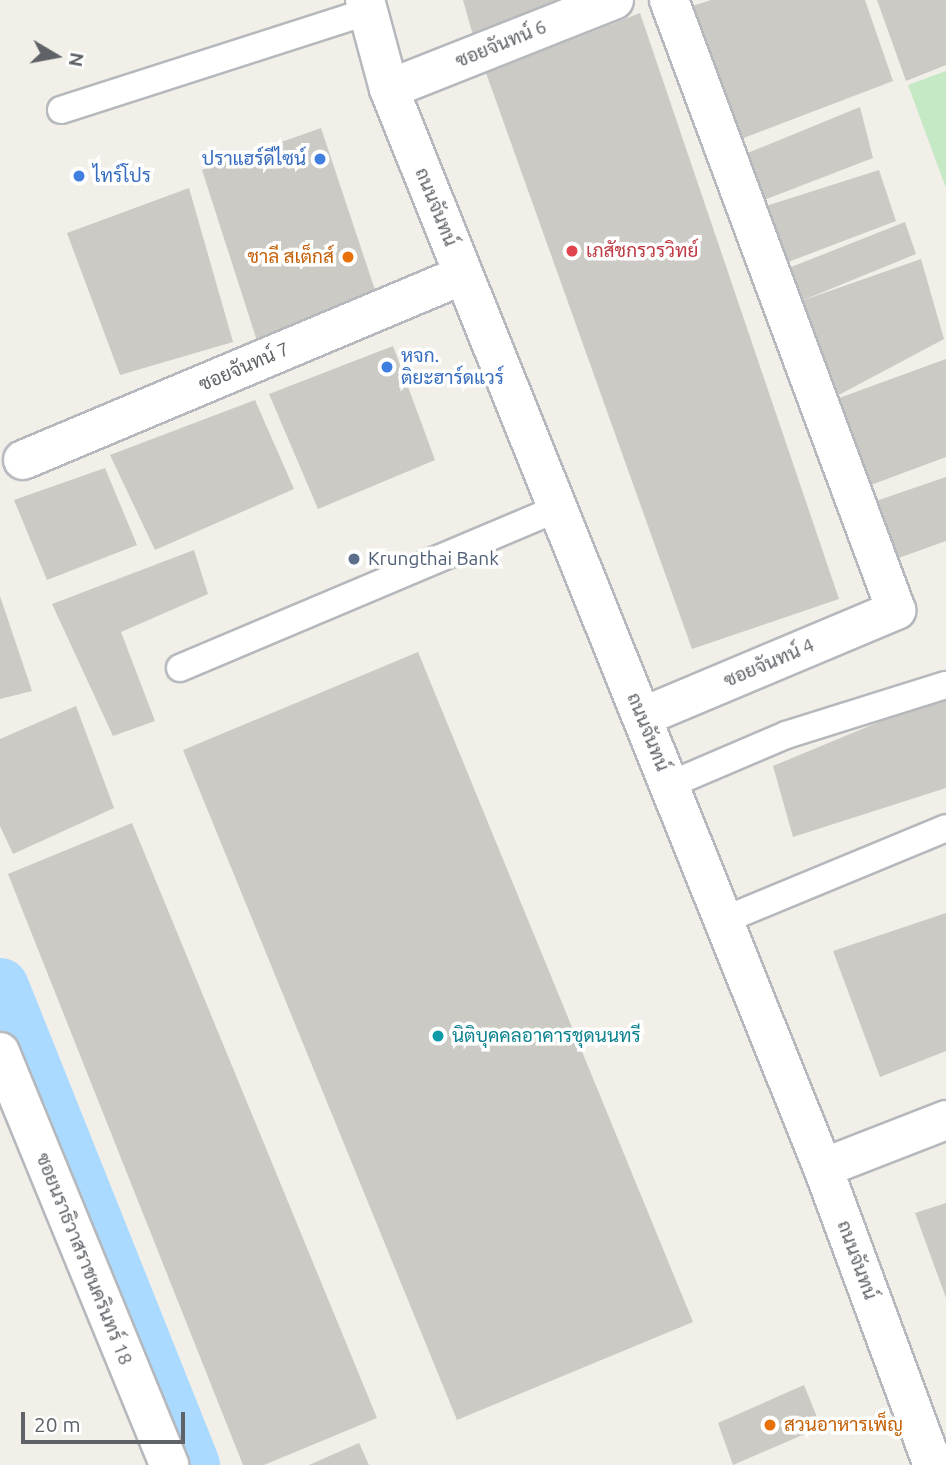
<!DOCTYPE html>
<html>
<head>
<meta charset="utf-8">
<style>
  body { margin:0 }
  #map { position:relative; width:946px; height:1465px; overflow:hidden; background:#f1efe8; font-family:Ubuntu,Sarabun,sans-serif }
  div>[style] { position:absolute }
  .green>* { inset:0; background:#c5e8c5 }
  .canal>* { height:58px; margin:-29px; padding:0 29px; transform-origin:29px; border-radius:29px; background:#aadaff }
  .building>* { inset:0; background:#cccac5 }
  .roads { filter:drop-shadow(2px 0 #b5b8bc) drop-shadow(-2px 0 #b5b8bc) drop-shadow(0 2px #b5b8bc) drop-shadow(0 -2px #b5b8bc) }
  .service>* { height:26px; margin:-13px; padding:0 13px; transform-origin:13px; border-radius:13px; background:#fff }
  .minor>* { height:38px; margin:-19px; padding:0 19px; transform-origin:19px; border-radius:19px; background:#fff }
  .secondary>* { height:38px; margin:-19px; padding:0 19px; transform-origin:19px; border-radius:19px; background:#fff }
  .dots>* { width:19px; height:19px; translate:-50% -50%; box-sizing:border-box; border:4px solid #fff; border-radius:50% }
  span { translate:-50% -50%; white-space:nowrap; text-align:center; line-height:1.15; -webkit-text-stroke:7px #fff; paint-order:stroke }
  .street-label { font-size:19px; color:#5f6368 }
  .shop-label { font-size:19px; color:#366cbe }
  .right { translate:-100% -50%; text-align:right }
  .left { translate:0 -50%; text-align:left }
  .health-label { font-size:19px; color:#be3a42 }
  .food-label { font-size:19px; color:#c56008 }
  .service-label { font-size:19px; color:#4e5e75 }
  .culture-label { font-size:19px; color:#0d838f }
  .north { position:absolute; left:21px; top:21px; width:70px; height:70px; -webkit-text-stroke:5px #fff; paint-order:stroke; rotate:100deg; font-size:19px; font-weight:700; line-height:28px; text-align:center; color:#5f6368 }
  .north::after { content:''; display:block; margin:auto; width:24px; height:32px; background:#5f6368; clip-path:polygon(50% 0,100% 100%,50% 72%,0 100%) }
  .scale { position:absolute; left:21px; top:1412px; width:164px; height:32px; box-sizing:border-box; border:4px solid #5f6368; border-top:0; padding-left:9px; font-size:21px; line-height:24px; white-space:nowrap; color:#5f6368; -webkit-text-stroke:5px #fff; paint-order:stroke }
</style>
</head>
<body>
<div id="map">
  <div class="green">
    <div style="clip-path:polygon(946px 71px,946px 188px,908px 85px)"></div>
  </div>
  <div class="canal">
    <div style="left:0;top:987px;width:515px;rotate:68.22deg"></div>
  </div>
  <div class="building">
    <div style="clip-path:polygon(463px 0,569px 0,474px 39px)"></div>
    <div style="clip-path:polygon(711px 0,865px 0,893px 81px,733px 142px,673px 12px)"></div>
    <div style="clip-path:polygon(877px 0,946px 0,946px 65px,906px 81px)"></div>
    <div style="clip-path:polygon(640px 13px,839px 599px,692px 649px,486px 73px)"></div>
    <div style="clip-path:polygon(860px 107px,873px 158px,746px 207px,733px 159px)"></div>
    <div style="clip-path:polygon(321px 128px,379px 302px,259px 347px,202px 170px)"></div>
    <div style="clip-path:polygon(879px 170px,896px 221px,775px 267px,753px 210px)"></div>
    <div style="clip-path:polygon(189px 188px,233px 342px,120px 375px,67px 233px)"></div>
    <div style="clip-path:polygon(905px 222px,916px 254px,801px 301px,921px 259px,944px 339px,820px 405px,771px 275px)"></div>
    <div style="clip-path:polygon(393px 346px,435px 460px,318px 509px,269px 394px)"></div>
    <div style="clip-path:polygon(946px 359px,946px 457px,852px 492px,820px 405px)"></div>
    <div style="clip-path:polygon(255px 400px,294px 489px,155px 550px,110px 455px)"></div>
    <div style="clip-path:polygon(105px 468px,137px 545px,47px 580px,14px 500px)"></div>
    <div style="clip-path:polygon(946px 477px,946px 541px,893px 560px,873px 502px)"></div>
    <div style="clip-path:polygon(194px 550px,208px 594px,121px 632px,155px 721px,113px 736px,52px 604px)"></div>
    <div style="clip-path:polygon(0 596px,32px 691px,0 699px)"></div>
    <div style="clip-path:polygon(418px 652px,693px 1322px,457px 1420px,183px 750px)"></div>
    <div style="clip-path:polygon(946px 694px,946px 788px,793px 837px,773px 766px)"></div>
    <div style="clip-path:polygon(76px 706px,114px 808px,13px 854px,0 826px,0 739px)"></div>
    <div style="clip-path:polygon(132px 823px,377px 1418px,264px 1465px,243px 1465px,8px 874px)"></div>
    <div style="clip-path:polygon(946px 913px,946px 1051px,880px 1077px,833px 951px)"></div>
    <div style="clip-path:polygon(946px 1203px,946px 1298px,915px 1213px)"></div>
    <div style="clip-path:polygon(804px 1385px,821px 1427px,733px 1465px,718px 1423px)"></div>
    <div style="clip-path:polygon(359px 1443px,369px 1465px,309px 1465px)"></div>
  </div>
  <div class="roads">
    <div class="service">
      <div style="left:61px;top:110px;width:321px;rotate:-17.8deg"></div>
      <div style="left:180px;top:668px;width:411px;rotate:-22.9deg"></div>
      <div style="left:669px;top:785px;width:127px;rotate:-23.1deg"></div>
      <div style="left:786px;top:735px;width:168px;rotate:-17.4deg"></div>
      <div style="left:724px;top:920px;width:240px;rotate:-22.5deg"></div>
    </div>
    <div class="minor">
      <div style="left:389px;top:89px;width:242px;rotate:-21.6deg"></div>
      <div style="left:23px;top:460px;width:478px;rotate:-22.8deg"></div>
      <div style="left:642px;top:717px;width:276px;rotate:-22.8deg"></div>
      <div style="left:896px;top:610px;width:651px;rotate:-110.41deg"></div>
      <div style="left:0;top:1052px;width:446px;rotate:67.7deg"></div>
      <div style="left:823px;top:1168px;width:132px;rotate:-21.3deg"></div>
    </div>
    <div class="secondary">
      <div style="left:365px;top:0;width:92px;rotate:74.9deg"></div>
      <div style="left:389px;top:89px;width:1163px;rotate:68.09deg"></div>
      <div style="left:823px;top:1168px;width:317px;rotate:69.7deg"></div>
    </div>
  </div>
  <div class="dots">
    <div style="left:320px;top:159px;background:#3f7fe0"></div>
    <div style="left:79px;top:176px;background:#3f7fe0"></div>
    <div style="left:572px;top:251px;background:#e0444e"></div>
    <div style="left:348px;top:257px;background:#e8710a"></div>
    <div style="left:387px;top:367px;background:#3f7fe0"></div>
    <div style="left:354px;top:559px;background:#5c6f8a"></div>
    <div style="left:438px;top:1036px;background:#0f9aa8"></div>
    <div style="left:770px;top:1425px;background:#e8710a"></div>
  </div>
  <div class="street-label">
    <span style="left:501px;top:44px;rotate:-22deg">ซอยจันทน์ 6</span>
    <span style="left:436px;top:207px;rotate:68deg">ถนนจันทน์</span>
    <span style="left:244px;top:367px;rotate:-23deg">ซอยจันทน์ 7</span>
    <span style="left:769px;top:663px;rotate:-23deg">ซอยจันทน์ 4</span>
    <span style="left:648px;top:732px;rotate:68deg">ถนนจันทน์</span>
    <span style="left:84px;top:1259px;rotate:68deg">ซอยนราธิวาสราชนครินทร์ 18</span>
    <span style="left:857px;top:1260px;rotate:70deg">ถนนจันทน์</span>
  </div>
  <div class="shop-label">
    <span class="right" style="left:306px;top:159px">ปราแฮร์ดีไซน์</span>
    <span class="left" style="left:93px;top:176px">ไทร์โปร</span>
    <span class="left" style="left:401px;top:367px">หจก.<br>ติยะฮาร์ดแวร์</span>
  </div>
  <div class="health-label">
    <span class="left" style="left:586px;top:251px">เภสัชกรวรวิทย์</span>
  </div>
  <div class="food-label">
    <span class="right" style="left:334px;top:257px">ชาลี สเต็กส์</span>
    <span class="left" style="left:784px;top:1425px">สวนอาหารเพ็ญ</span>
  </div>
  <div class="service-label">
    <span class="left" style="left:368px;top:559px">Krungthai Bank</span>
  </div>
  <div class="culture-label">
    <span class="left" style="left:452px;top:1036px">นิติบุคคลอาคารชุดนนทรี</span>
  </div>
  <div class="north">N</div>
  <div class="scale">20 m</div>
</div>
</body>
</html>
